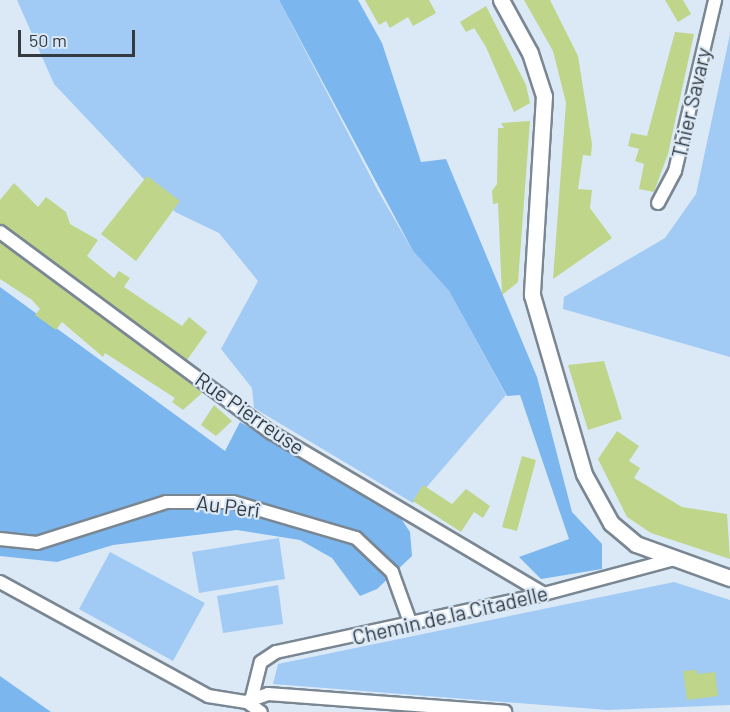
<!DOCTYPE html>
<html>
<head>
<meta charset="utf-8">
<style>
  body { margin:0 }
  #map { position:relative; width:730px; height:712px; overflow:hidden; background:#dbe9f7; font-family:Barlow,sans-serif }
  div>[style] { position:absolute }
  .green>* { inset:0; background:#a1cbf4 }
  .forest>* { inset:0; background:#7bb6ef }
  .building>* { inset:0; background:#bed58a }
  .roads { filter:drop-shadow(2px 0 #7a8793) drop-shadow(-2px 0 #7a8793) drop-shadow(0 2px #7a8793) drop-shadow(0 -2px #7a8793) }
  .minor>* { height:12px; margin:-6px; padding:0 6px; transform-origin:6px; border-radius:6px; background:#fff }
  .tertiary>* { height:15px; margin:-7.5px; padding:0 7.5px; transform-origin:7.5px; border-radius:7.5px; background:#fff }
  span { translate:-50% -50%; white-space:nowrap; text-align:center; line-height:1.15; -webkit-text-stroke:4.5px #dbe9f7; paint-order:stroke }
  .street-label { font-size:21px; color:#343a40 }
  .scale { position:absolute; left:18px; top:30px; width:117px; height:27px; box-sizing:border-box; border:3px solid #343a40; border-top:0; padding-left:8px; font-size:18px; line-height:21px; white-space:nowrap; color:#343a40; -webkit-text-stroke:4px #dbe9f7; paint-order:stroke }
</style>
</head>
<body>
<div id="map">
  <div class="green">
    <div style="clip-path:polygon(17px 0,279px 0,378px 191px,413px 251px,449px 291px,506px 395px,413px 503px,254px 408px,252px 388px,221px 349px,258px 281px,219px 233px,175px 212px,54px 84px)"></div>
    <div style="clip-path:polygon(730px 34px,730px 357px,563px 309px,564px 297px,665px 238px,696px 194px)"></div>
    <div style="clip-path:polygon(279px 538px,285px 579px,199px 593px,192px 552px)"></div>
    <div style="clip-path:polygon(110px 552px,205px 603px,173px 661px,79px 609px)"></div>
    <div style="clip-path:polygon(674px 582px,730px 600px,730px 705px,608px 710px,273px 684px,278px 664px)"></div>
    <div style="clip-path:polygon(278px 585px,283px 624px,223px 633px,217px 596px)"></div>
  </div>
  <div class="forest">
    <div style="clip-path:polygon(279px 0,358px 0,382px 43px,421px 162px,446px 159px,537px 377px,572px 512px,602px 544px,602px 569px,541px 579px,519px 557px,569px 539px,520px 395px,507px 396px,449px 291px,413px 251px)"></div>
    <div style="clip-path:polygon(0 287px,225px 451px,240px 422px,396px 511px,410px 532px,412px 556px,377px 589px,360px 596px,332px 558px,300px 540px,237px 530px,113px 545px,57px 562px,0 556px)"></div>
    <div style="clip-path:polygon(0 676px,51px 712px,0 712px)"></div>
  </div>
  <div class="building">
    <div style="clip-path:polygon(365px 0,429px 0,436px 13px,413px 26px,408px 17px,390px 28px,386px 21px,379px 25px)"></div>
    <div style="clip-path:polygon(524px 0,550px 0,578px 56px,592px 144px,591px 156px,583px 155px,578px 189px,592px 190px,590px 208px,612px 238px,553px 279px,566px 103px,553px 51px)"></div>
    <div style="clip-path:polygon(665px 0,683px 0,691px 14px,678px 22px)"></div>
    <div style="clip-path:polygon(486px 6px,526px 85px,530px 103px,514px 112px,486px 47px,474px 28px,466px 32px,460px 22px)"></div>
    <div style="clip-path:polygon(675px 32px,694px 34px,668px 154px,654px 192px,639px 189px,644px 164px,635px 161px,639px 149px,628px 146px,631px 133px,647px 136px)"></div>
    <div style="clip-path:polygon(530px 121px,518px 282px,502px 295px,498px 203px,493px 204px,492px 191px,497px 184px,498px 128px,504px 128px,501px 123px)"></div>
    <div style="clip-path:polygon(147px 176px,180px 201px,136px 261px,101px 234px)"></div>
    <div style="clip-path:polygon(14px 183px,38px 207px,46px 197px,66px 212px,70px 224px,98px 240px,87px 256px,114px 278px,119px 271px,130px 278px,124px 287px,182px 326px,189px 317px,207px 332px,187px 360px,0 224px,0 200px)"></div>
    <div style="clip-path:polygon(0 242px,178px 374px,202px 393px,183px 410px,172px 402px,175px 398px,105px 353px,103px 357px,62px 322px,56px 330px,35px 315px,40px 309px,32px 300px,0 279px)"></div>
    <div style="clip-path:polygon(604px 361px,622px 419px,588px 430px,568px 365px)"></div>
    <div style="clip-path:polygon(214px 405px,232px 421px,216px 436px,201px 425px)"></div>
    <div style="clip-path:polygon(617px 431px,639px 446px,629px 461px,640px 468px,634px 478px,682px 507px,727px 514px,730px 559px,651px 533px,627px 517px,598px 459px)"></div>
    <div style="clip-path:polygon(522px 456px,536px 460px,517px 531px,502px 527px)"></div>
    <div style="clip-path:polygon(423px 485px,452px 504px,466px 489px,490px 506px,483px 518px,474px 512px,461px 532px,413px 501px)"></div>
    <div style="clip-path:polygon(697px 670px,697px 674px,715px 672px,718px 696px,687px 700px,683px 671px)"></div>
  </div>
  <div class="roads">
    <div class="minor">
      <div style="left:658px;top:203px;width:36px;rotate:-62deg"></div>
      <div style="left:675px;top:171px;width:176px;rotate:-76.8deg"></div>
      <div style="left:0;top:232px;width:338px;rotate:36.5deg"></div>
      <div style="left:272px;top:433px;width:316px;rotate:30.6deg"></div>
      <div style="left:0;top:539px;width:37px;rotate:6deg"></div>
      <div style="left:37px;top:543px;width:135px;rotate:-17.6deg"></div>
      <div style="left:166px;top:502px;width:67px"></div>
      <div style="left:233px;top:502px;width:128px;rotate:16.3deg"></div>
      <div style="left:356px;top:538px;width:50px;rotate:43.4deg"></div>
      <div style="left:392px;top:572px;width:53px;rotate:70.2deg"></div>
      <div style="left:0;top:582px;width:237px;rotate:28.7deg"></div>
      <div style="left:208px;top:696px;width:39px;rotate:9deg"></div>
      <div style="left:252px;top:697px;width:36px;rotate:-76deg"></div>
      <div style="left:261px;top:662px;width:18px;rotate:-34deg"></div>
      <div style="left:276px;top:652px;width:274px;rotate:-12.2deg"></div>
      <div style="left:544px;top:594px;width:136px;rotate:-15deg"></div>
      <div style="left:248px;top:701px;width:21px;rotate:-19deg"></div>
      <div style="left:268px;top:694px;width:238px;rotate:4.3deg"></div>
      <div style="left:247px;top:702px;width:17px;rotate:36deg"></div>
    </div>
    <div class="tertiary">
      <div style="left:501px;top:0;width:60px;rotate:61.3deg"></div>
      <div style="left:530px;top:53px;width:45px;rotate:72deg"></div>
      <div style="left:544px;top:96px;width:199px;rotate:93.5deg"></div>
      <div style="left:532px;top:295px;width:186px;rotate:73.8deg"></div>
      <div style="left:584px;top:474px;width:56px;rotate:61.1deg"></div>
      <div style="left:611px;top:523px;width:33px;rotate:40deg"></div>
      <div style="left:636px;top:544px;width:100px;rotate:19.9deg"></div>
    </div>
  </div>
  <div class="street-label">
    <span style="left:691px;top:103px;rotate:-77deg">Thier Savary</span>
    <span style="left:250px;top:413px;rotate:35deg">Rue Pierreuse</span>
    <span style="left:228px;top:506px;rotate:7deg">Au Pèrî</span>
    <span style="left:450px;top:615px;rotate:-13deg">Chemin de la Citadelle</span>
  </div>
  <div class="scale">50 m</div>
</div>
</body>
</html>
